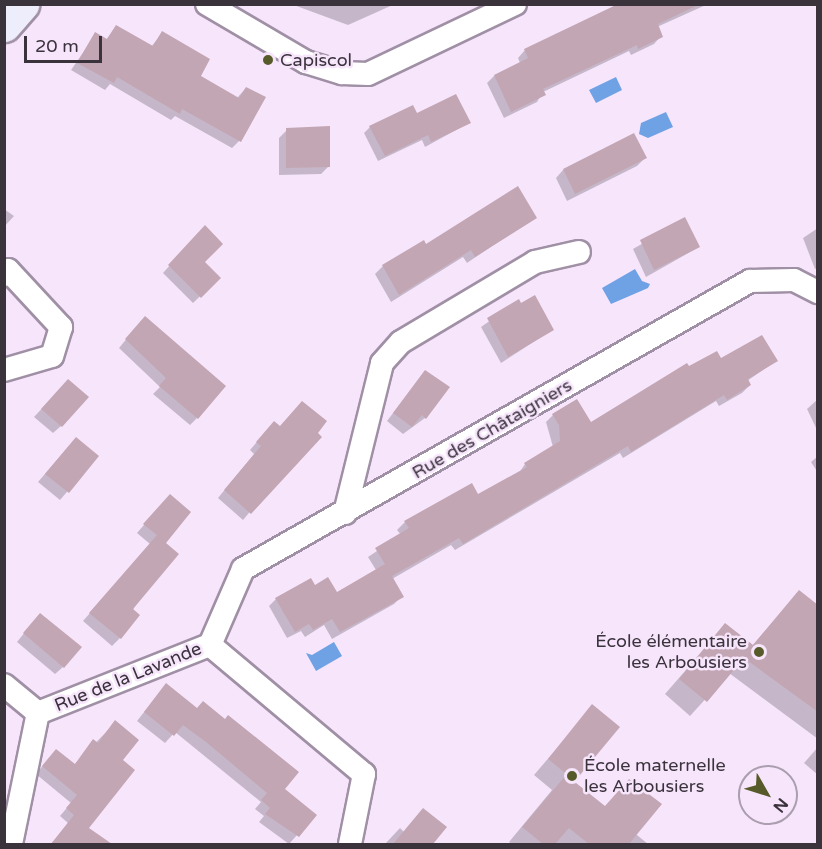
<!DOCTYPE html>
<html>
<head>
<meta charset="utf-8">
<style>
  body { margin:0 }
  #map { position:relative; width:822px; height:849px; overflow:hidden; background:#f7e5fc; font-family:"Varela Round",sans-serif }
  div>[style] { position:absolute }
  .water>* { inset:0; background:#6fa2e4 }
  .shadow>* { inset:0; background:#0003 }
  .building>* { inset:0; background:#c2a6b3 }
  .roads { filter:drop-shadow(2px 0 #a090a5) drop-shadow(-2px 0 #a090a5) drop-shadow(0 2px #a090a5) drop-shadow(0 -2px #a090a5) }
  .street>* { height:22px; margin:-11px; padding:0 11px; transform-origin:11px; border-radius:11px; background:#fff }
  .secondary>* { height:33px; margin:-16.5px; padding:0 16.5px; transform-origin:16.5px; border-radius:16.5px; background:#eeedfc }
  .dots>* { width:16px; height:16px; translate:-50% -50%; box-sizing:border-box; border:3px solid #f7e5fc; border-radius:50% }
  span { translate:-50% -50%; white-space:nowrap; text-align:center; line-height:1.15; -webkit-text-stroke:5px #f7e5fc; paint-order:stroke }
  .poi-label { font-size:18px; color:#3a333c }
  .left { translate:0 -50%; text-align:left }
  .right { translate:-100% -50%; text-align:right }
  .street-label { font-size:18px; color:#3a333c }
  .frame { position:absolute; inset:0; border:6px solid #3a333c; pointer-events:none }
  .north { position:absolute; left:738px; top:765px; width:60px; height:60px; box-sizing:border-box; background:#f7e5fc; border:2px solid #ab9eaf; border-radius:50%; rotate:129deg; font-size:16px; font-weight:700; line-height:24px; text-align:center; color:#3a333c }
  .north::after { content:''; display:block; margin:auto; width:21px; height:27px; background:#565b29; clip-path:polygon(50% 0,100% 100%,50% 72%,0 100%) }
  .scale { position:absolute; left:24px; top:36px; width:78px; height:27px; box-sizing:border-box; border:3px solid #3a333c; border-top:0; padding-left:8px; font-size:18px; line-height:21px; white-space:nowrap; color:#3a333c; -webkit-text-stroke:4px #f7e5fc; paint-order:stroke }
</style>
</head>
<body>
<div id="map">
  <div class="water">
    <div style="clip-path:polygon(616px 77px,622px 90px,596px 103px,589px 90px)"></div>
    <div style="clip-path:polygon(666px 112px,673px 127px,648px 138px,639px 134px,641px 123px)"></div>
    <div style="clip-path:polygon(635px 269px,642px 281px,650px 284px,648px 288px,611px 304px,602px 288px)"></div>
    <div style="clip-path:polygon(334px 642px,342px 656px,316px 671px,306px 653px,312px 655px)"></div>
  </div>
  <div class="shadow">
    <div style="clip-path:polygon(291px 4px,395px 4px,348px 25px)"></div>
    <div style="clip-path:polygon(621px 4px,708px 4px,657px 27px,661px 36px,654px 44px,631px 55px,629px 51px,543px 92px,537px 102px,504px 118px,487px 83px,494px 76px,520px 63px,518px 58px,525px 50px)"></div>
    <div style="clip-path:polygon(116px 27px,151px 47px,162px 33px,198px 77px,237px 98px,246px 88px,264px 97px,239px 141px,232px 148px,175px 116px,171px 120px,110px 84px,105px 90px,71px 70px,96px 34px,106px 40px)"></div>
    <div style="clip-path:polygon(416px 115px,469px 123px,425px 147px,422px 140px,378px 161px,364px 133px,370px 127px)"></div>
    <div style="clip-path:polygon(287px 130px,329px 166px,321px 174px,279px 175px,279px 138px)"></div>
    <div style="clip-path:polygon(634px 135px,645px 158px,637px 166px,567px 201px,556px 178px,563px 170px)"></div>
    <div style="clip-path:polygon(4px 209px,14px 216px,4px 227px)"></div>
    <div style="clip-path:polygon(535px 217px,467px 263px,463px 257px,391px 302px,375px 274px,383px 266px,425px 246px)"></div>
    <div style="clip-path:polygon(685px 219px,699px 247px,646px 277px,633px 249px)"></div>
    <div style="clip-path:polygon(818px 228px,818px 268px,815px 269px,803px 238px)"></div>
    <div style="clip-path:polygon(198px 234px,203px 262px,219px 278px,193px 303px,163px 273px)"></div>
    <div style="clip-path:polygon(518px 301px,552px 330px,501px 363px,481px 327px)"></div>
    <div style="clip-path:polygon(138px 325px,197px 418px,190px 425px,153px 394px,160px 387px,119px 348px)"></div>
    <div style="clip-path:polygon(720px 360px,776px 361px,747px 381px,750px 385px,742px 393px,719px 406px,716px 401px,623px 458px,620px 453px,455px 550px,451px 545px,392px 579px,402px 596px,394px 604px,332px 639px,324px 625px,305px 637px,301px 631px,287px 638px,269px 606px,276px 599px,315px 587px,336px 594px,376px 570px,368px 557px,401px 535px,397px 530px,405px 522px,471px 485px,478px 496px,519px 473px,525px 464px,553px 447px,546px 422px,553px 415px,590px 424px,689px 368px)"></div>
    <div style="clip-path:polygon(425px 371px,448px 388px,425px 418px,403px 434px,387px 421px)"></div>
    <div style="clip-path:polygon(61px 388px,61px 426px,53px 433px,34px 417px)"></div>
    <div style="clip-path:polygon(818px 399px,818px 432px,807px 409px)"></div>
    <div style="clip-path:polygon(280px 428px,316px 433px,243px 520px,218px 498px,254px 454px,250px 450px,267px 430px)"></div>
    <div style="clip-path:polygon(68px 447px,97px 457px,60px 500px,38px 482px)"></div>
    <div style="clip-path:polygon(818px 456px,818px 473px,811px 462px)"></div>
    <div style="clip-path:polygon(163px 503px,164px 543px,120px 638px,112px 646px,83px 621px,150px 544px,137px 533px)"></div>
    <div style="clip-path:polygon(799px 592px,818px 607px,818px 739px,729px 673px,690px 716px,665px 694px,725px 625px,752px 646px)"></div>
    <div style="clip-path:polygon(33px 622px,63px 667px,55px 674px,17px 642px)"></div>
    <div style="clip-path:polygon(159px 693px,315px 815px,289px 844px,259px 822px,264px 816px,255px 809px,261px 802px,175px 732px,165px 743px,137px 721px)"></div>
    <div style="clip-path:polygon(593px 706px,618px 727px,572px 782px,648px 844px,512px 844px,509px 842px,552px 790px,534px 775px)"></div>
    <div style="clip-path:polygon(108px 730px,121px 760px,87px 828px,102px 839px,97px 844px,51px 844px,68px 823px,60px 816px,71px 803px,36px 774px,49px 758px,74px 765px)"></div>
    <div style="clip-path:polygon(818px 747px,818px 775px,804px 763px)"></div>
    <div style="clip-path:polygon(445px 827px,431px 844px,385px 844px,400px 828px,404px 832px)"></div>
  </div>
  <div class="building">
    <div style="clip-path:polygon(618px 4px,700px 4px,658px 24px,663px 37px,638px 49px,637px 45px,543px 89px,546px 95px,511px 112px,494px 75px,528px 58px,524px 49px)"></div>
    <div style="clip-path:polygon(116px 25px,153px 46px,162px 31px,210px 59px,201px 76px,239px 98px,246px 87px,266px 97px,241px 142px,182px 109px,180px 114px,117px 77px,114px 83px,77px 63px,95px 32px,107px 39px)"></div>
    <div style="clip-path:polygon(456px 94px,471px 123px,431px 142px,428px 135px,385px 156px,369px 126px,413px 105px,417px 113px)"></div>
    <div style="clip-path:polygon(330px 126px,330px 167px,286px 168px,286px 128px)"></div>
    <div style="clip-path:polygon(634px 133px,647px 158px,575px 194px,563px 169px)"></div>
    <div style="clip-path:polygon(518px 186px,537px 218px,475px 257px,471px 250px,399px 295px,382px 265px,424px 240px,426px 244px)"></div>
    <div style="clip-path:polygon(685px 217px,700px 247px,654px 270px,640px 240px)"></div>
    <div style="clip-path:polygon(205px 225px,223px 244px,205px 262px,221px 278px,201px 298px,168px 265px)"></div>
    <div style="clip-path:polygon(535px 295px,554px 330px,508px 357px,487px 318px,519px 299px,521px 303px)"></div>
    <div style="clip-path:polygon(145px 316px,226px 386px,198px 419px,159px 386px,166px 378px,125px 339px)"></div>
    <div style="clip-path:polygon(762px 335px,778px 361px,748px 379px,751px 385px,727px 400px,724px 395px,631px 452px,628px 446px,463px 544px,459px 538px,392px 576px,404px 597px,340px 632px,332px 619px,313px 630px,309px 624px,295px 632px,275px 598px,311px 578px,315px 585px,328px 577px,337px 592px,385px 564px,375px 548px,409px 528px,404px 521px,472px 483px,478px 494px,527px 467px,524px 463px,560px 441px,559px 425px,552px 414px,577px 399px,591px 422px,687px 363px,689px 366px,717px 351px,721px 358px)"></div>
    <div style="clip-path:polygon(425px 370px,450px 387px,426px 419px,422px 415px,412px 427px,393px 413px)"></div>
    <div style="clip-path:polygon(68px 379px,89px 397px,62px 427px,41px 409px)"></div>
    <div style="clip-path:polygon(302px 401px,327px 421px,318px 433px,322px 437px,251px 514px,224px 490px,261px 446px,256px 442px,274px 421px,280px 426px)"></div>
    <div style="clip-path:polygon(76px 437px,99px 456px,69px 493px,45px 474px)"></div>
    <div style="clip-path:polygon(170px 494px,191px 512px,166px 543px,179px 554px,133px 609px,140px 615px,121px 639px,89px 613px,157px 535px,143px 524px)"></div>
    <div style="clip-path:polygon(799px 590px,818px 605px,818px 712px,744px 658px,707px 702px,679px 679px,725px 623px,753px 645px)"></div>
    <div style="clip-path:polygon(40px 613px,82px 647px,64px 668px,23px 633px)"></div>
    <div style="clip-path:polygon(166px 683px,197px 708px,203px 701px,225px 719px,228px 715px,299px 772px,285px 789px,317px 815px,299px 837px,265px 814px,270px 808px,261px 800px,267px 793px,206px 742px,183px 725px,174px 736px,144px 712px)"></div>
    <div style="clip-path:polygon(592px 704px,620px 727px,575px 781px,548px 759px)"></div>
    <div style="clip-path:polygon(115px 720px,139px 740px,123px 760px,135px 770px,89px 828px,112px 844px,51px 844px,74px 815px,66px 808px,77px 795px,42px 766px,56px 749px,75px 764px,93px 739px,98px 743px)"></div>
    <div style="clip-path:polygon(566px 775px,605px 806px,629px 779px,662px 804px,629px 844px,589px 844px,569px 828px,555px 844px,543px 844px,522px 827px)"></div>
    <div style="clip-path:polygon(423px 808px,447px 827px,433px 844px,393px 844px)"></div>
  </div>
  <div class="roads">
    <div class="street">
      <div style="left:207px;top:4px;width:115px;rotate:30.4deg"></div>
      <div style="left:306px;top:62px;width:38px;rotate:17deg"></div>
      <div style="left:342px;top:73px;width:26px;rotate:2deg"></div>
      <div style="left:368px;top:74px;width:163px;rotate:-25.5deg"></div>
      <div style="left:4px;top:275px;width:6px;rotate:-51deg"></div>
      <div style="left:8px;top:270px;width:78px;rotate:47.1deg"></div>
      <div style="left:61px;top:327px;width:30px;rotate:107deg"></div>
      <div style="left:52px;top:356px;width:50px;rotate:163.7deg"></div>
      <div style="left:345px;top:513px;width:154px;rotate:-76.1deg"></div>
      <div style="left:382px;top:363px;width:28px;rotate:-48deg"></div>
      <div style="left:401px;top:342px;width:156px;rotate:-30.8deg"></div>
      <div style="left:535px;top:262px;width:45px;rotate:-12.8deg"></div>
      <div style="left:210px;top:645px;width:83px;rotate:-66.5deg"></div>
      <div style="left:243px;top:569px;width:583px;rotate:-29.6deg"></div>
      <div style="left:750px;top:281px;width:44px;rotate:-1.3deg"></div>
      <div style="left:794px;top:280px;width:27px;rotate:27deg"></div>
      <div style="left:210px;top:645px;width:201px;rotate:40deg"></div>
      <div style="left:364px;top:774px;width:71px;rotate:101.3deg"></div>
      <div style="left:4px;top:685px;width:44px;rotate:39.5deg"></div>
      <div style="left:11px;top:844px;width:134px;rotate:-78.4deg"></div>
      <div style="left:38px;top:713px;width:185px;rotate:-21.6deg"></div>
    </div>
    <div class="secondary">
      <div style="left:4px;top:25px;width:28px;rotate:-49deg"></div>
    </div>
  </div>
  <div class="dots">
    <div style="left:268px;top:60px;background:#565b29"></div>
    <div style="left:759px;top:652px;background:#565b29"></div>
    <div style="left:572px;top:776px;background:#565b29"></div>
  </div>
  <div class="poi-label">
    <span class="left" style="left:280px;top:60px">Capiscol</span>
    <span class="right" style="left:747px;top:652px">École élémentaire<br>les Arbousiers</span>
    <span class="left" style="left:584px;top:776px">École maternelle<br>les Arbousiers</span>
  </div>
  <div class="street-label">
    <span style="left:492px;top:429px;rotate:-30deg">Rue des Châtaigniers</span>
    <span style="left:128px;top:677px;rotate:-22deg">Rue de la Lavande</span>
  </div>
  <div class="frame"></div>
  <div class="north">N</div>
  <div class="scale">20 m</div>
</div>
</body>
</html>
